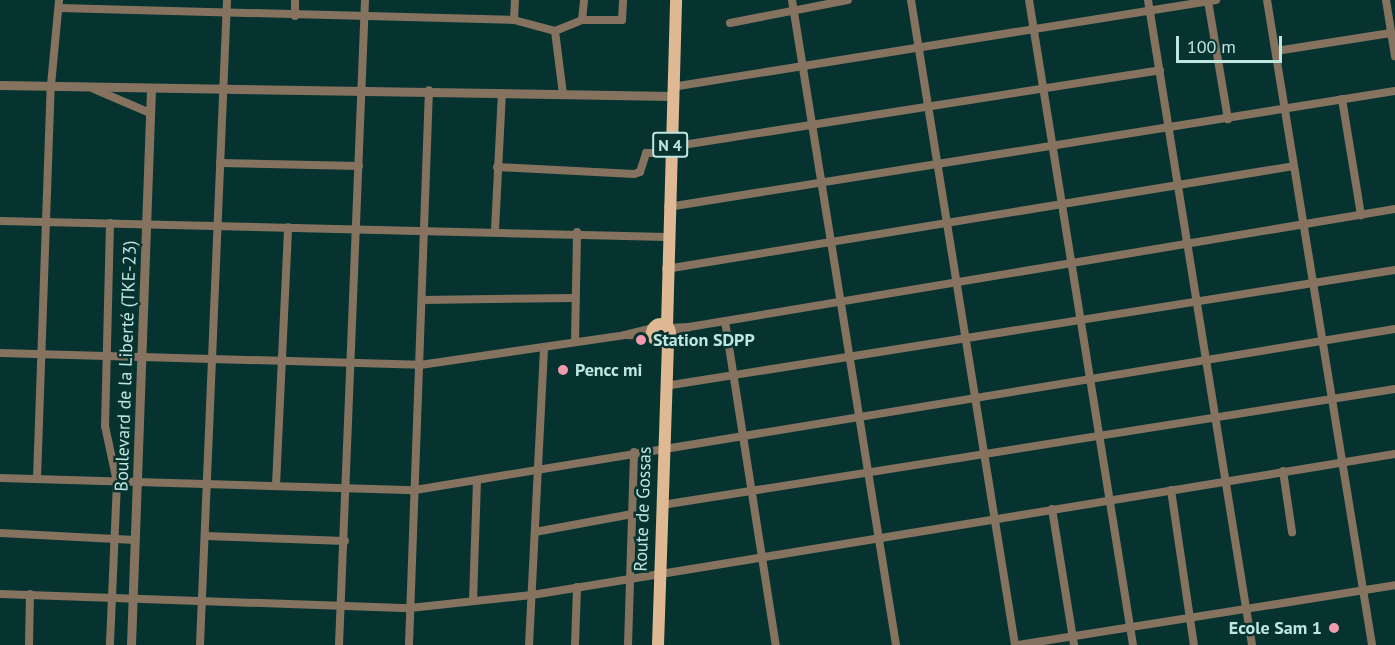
<!DOCTYPE html>
<html>
<head>
<meta charset="utf-8">
<style>
  body { margin:0 }
  #map { position:relative; width:1395px; height:645px; overflow:hidden; background:#063330; font-family:"PT Sans",sans-serif }
  div>[style] { position:absolute }
  .minor>* { height:8px; margin:-4px; padding:0 4px; transform-origin:4px; border-radius:4px; background:#857360 }
  .tertiary>* { height:9px; margin:-4.5px; padding:0 4.5px; transform-origin:4.5px; border-radius:4.5px; background:#857360 }
  .primary>* { height:12px; margin:-6px; padding:0 6px; transform-origin:6px; border-radius:6px; background:#dfb993 }
  .primary>.ring { margin:-6px; padding:0; box-sizing:content-box; background:none; border:12px solid #dfb993; border-radius:50% }
  .dots>* { width:16px; height:16px; translate:-50% -50%; box-sizing:border-box; border:3px solid #063330; border-radius:50% }
  span { translate:-50% -50%; white-space:nowrap; text-align:center; line-height:1.15; -webkit-text-stroke:5px #063330; paint-order:stroke }
  .shield-label span { padding:2px 4px; background:#063330; border:2px solid; border-radius:4px; -webkit-text-stroke-width:0 }
  .shield-label { font-size:16px; color:#c0e6e0; font-weight:700 }
  .poi-label { font-size:18px; color:#c0e6e0; font-weight:700 }
  .left { translate:0 -50%; text-align:left }
  .right { translate:-100% -50%; text-align:right }
  .street-label { font-size:18px; color:#c0e6e0 }
  .scale { position:absolute; left:1176px; top:36px; width:106px; height:27px; box-sizing:border-box; border:3px solid #c0e6e0; border-top:0; padding-left:8px; font-size:18px; line-height:21px; white-space:nowrap; color:#c0e6e0; -webkit-text-stroke:4px #063330; paint-order:stroke }
</style>
</head>
<body>
<div id="map">
  <div class="minor">
    <div style="left:515px;top:0;width:20px;rotate:93deg"></div>
    <div style="left:514px;top:20px;width:42px;rotate:15deg"></div>
    <div style="left:555px;top:31px;width:64px;rotate:82.8deg"></div>
    <div style="left:792px;top:0;width:653px;rotate:80.84deg"></div>
    <div style="left:911px;top:0;width:653px;rotate:80.84deg"></div>
    <div style="left:1029px;top:0;width:653px;rotate:80.84deg"></div>
    <div style="left:1148px;top:0;width:653px;rotate:80.84deg"></div>
    <div style="left:1267px;top:0;width:653px;rotate:80.75deg"></div>
    <div style="left:1386px;top:0;width:57px;rotate:80.9deg"></div>
    <div style="left:1208px;top:1px;width:120px;rotate:80.4deg"></div>
    <div style="left:59px;top:8px;width:455px;rotate:1.5deg"></div>
    <div style="left:295px;top:16px;width:16px;rotate:-90deg"></div>
    <div style="left:582px;top:20px;width:20px;rotate:-84deg"></div>
    <div style="left:730px;top:23px;width:120px;rotate:-11deg"></div>
    <div style="left:555px;top:31px;width:29px;rotate:-22deg"></div>
    <div style="left:582px;top:20px;width:40px"></div>
    <div style="left:622px;top:20px;width:20px;rotate:-87deg"></div>
    <div style="left:1276px;top:51px;width:116px;rotate:-8.9deg"></div>
    <div style="left:672px;top:87px;width:551px;rotate:-9.09deg"></div>
    <div style="left:94px;top:89px;width:61px;rotate:23.2deg"></div>
    <div style="left:1342px;top:99px;width:118px;rotate:80.7deg"></div>
    <div style="left:670px;top:147px;width:496px;rotate:-8.9deg"></div>
    <div style="left:220px;top:163px;width:139px;rotate:1.2deg"></div>
    <div style="left:497px;top:167px;width:137px;rotate:2.9deg"></div>
    <div style="left:634px;top:174px;width:6px;rotate:-18deg"></div>
    <div style="left:640px;top:172px;width:20px;rotate:-72deg"></div>
    <div style="left:646px;top:153px;width:23px"></div>
    <div style="left:668px;top:207px;width:736px;rotate:-9.07deg"></div>
    <div style="left:0;top:221px;width:667px;rotate:1.37deg"></div>
    <div style="left:110px;top:223px;width:203px;rotate:91.4deg"></div>
    <div style="left:105px;top:426px;width:57px;rotate:77.9deg"></div>
    <div style="left:117px;top:482px;width:163px;rotate:92.5deg"></div>
    <div style="left:495px;top:230px;width:137px;rotate:-87.1deg"></div>
    <div style="left:666px;top:269px;width:636px;rotate:-9.31deg"></div>
    <div style="left:422px;top:300px;width:151px;rotate:-0.8deg"></div>
    <div style="left:725px;top:321px;width:328px;rotate:81.1deg"></div>
    <div style="left:689px;top:327px;width:716px;rotate:-9.49deg"></div>
    <div style="left:668px;top:328px;width:21px;rotate:-3deg"></div>
    <div style="left:689px;top:327px;width:21px;rotate:157deg"></div>
    <div style="left:652px;top:336px;width:27px;rotate:-178deg"></div>
    <div style="left:625px;top:335px;width:29px;rotate:-14deg"></div>
    <div style="left:575px;top:341px;width:109px;rotate:-88.9deg"></div>
    <div style="left:0;top:353px;width:420px;rotate:1.6deg"></div>
    <div style="left:420px;top:365px;width:207px;rotate:-8.3deg"></div>
    <div style="left:665px;top:386px;width:739px;rotate:-9.03deg"></div>
    <div style="left:1283px;top:471px;width:62px;rotate:81.6deg"></div>
    <div style="left:0;top:478px;width:415px;rotate:1.7deg"></div>
    <div style="left:415px;top:490px;width:993px;rotate:-9.33deg"></div>
    <div style="left:37px;top:479px;width:394px;rotate:-88deg"></div>
    <div style="left:51px;top:85px;width:85px;rotate:-84.6deg"></div>
    <div style="left:276px;top:485px;width:258px;rotate:-87.3deg"></div>
    <div style="left:1171px;top:490px;width:157px;rotate:81.6deg"></div>
    <div style="left:662px;top:505px;width:742px;rotate:-8.99deg"></div>
    <div style="left:1052px;top:509px;width:138px;rotate:80.8deg"></div>
    <div style="left:535px;top:532px;width:99px;rotate:-10.5deg"></div>
    <div style="left:0;top:533px;width:135px;rotate:3deg"></div>
    <div style="left:205px;top:536px;width:140px;rotate:2deg"></div>
    <div style="left:0;top:594px;width:410px;rotate:2deg"></div>
    <div style="left:410px;top:608px;width:123px;rotate:-6.1deg"></div>
    <div style="left:532px;top:595px;width:874px;rotate:-9.28deg"></div>
    <div style="left:473px;top:601px;width:120px;rotate:-88.1deg"></div>
    <div style="left:29px;top:645px;width:51px;rotate:-88.9deg"></div>
    <div style="left:200px;top:645px;width:646px;rotate:-87.6deg"></div>
    <div style="left:339px;top:645px;width:646px;rotate:-87.69deg"></div>
    <div style="left:409px;top:645px;width:555px;rotate:-87.94deg"></div>
    <div style="left:529px;top:645px;width:297px;rotate:-87.1deg"></div>
    <div style="left:575px;top:645px;width:58px;rotate:-88deg"></div>
    <div style="left:628px;top:645px;width:193px;rotate:-88.2deg"></div>
    <div style="left:1018px;top:645px;width:382px;rotate:-9deg"></div>
  </div>
  <div class="tertiary">
    <div style="left:0;top:85px;width:672px;rotate:0.94deg"></div>
    <div style="left:131px;top:645px;width:557px;rotate:-87.94deg"></div>
  </div>
  <div class="primary">
    <div class="ring" style="left:652px;top:324px;width:6px;height:6px"></div>
    <div style="left:667px;top:326px;width:326px;rotate:-88.4deg"></div>
    <div style="left:658px;top:645px;width:306px;rotate:-88.1deg"></div>
  </div>
  <div class="dots">
    <div style="left:641px;top:340px;background:#f29aad"></div>
    <div style="left:563px;top:370px;background:#f29aad"></div>
    <div style="left:1334px;top:628px;background:#f29aad"></div>
  </div>
  <div class="shield-label">
    <span style="left:670px;top:145px">N 4</span>
  </div>
  <div class="poi-label">
    <span class="left" style="left:653px;top:340px">Station SDPP</span>
    <span class="left" style="left:575px;top:370px">Pencc mi</span>
    <span class="right" style="left:1322px;top:628px">Ecole Sam 1</span>
  </div>
  <div class="street-label">
    <span style="left:126px;top:366px;rotate:-88deg">Boulevard de la Liberté (TKE-23)</span>
    <span style="left:643px;top:509px;rotate:-88deg">Route de Gossas</span>
  </div>
  <div class="scale">100 m</div>
</div>
</body>
</html>
